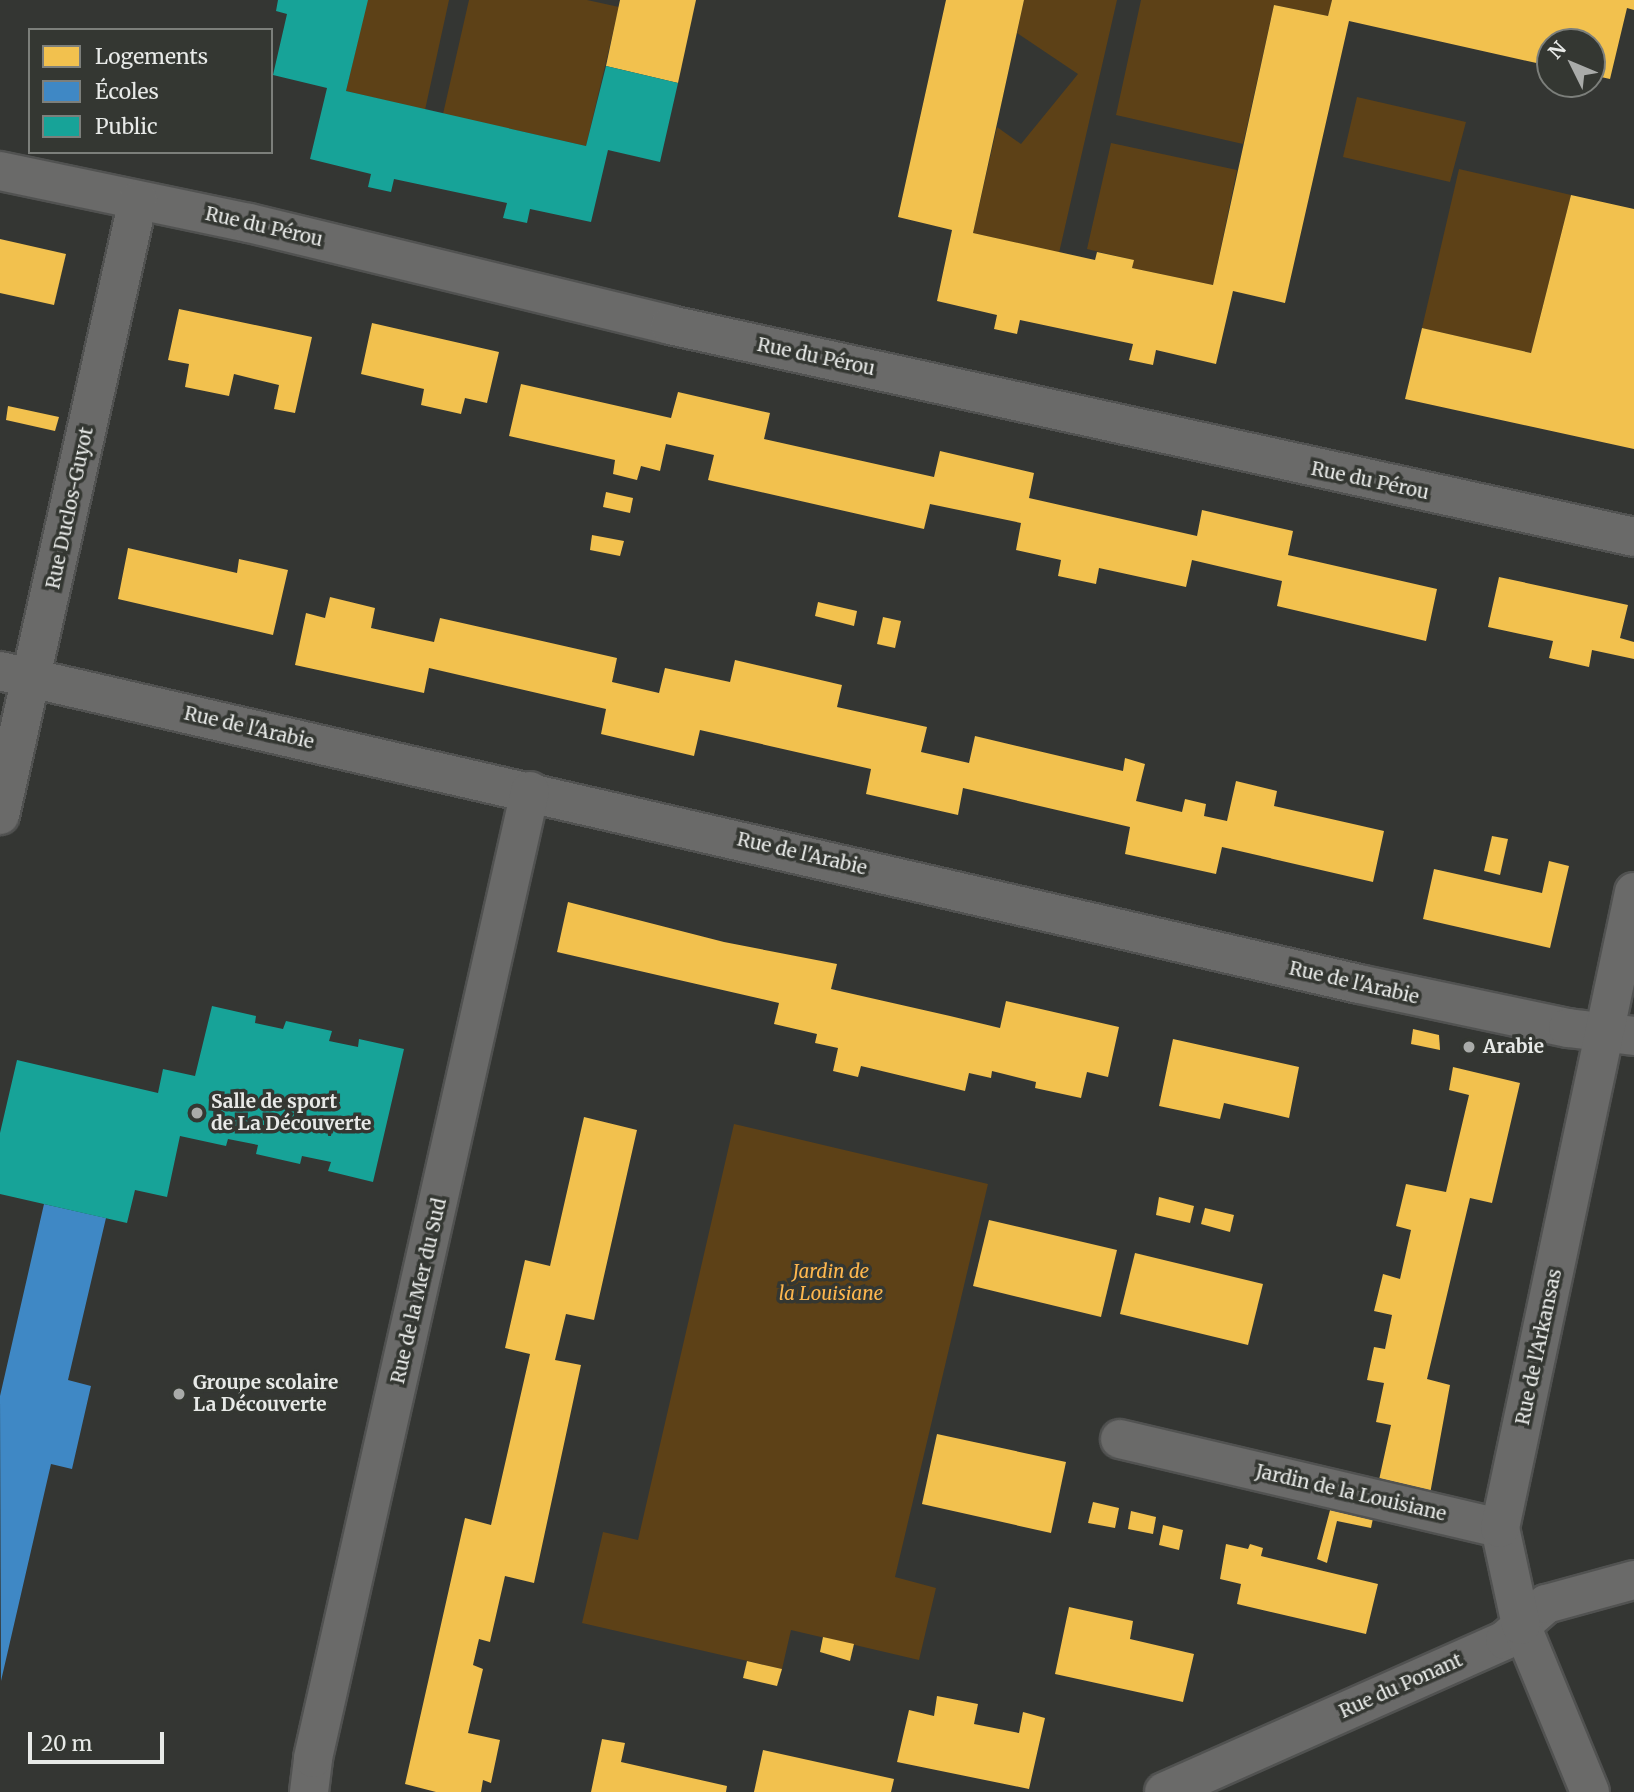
<!DOCTYPE html>
<html>
<head>
<meta charset="utf-8">
<style>
  body { margin:0 }
  #map { position:relative; width:1634px; height:1792px; overflow:hidden; background:#343633; font-family:Merriweather,serif }
  div>[style] { position:absolute }
  .green>* { inset:0; background:#5d4117 }
  .homes>* { inset:0; background:#f2c14e }
  .schools>* { inset:0; background:#3f88c5 }
  .public>* { inset:0; background:#17a398 }
  .roads { filter:drop-shadow(2px 0 #515251) drop-shadow(-2px 0 #515251) drop-shadow(0 2px #515251) drop-shadow(0 -2px #515251) }
  .minor>* { height:38px; margin:-19px; padding:0 19px; transform-origin:19px; border-radius:19px; background:#6a6a69 }
  .dots>* { width:19px; height:19px; translate:-50% -50%; box-sizing:border-box; border:4px solid #343732; border-radius:50% }
  span { translate:-50% -50%; white-space:nowrap; text-align:center; line-height:1.15; -webkit-text-stroke:7px #343732; paint-order:stroke }
  .street-label { font-size:19px; color:#e8eae8 }
  .poi-label { font-size:19px; color:#e8eae8; font-weight:700 }
  .left { translate:0 -50%; text-align:left }
  .park-label { font-size:19px; color:#feb74e; font-style:italic }
  .legend { position:absolute; left:28px; top:28px; width:245px; height:126px; box-sizing:border-box; background:#343732; border:2px solid #7c7f7b; margin:0; padding:9px 12px; list-style:none; font-size:21px; color:#e8eae8 }
  .legend li { display:flex; align-items:center; gap:14px; height:35px }
  .legend b { width:35px; border:2px solid #7c7f7b }
  .north { position:absolute; left:1536px; top:28px; width:70px; height:70px; box-sizing:border-box; background:#343732; border:2px solid #7c7f7b; border-radius:50%; rotate:313deg; font-size:19px; font-weight:700; line-height:28px; text-align:center; color:#e8eae8 }
  .north::after { content:''; display:block; margin:auto; width:24px; height:32px; background:#a9aba9; clip-path:polygon(50% 0,100% 100%,50% 72%,0 100%) }
  .scale { position:absolute; left:28px; top:1732px; width:136px; height:32px; box-sizing:border-box; border:4px solid #e8eae8; border-top:0; padding-left:9px; font-size:21px; line-height:24px; white-space:nowrap; color:#e8eae8; -webkit-text-stroke:5px #343732; paint-order:stroke }
</style>
</head>
<body>
<div id="map">
  <div class="green">
    <div style="clip-path:polygon(367px 0,449px 0,425px 110px,346px 91px)"></div>
    <div style="clip-path:polygon(469px 0,587px 0,619px 7px,586px 146px,443px 114px)"></div>
    <div style="clip-path:polygon(1024px 0,1117px 0,1059px 253px,973px 233px,997px 127px,1021px 144px,1078px 74px,1017px 33px)"></div>
    <div style="clip-path:polygon(1141px 0,1332px 0,1328px 16px,1274px 5px,1243px 144px,1116px 115px)"></div>
    <div style="clip-path:polygon(1357px 97px,1466px 122px,1450px 182px,1343px 157px)"></div>
    <div style="clip-path:polygon(1111px 143px,1237px 170px,1213px 285px,1132px 268px,1133px 260px,1087px 249px)"></div>
    <div style="clip-path:polygon(1459px 169px,1571px 195px,1531px 353px,1422px 328px)"></div>
    <div style="clip-path:polygon(734px 1124px,988px 1184px,895px 1577px,936px 1588px,919px 1660px,791px 1630px,782px 1669px,582px 1623px,603px 1532px,638px 1540px)"></div>
  </div>
  <div class="homes">
    <div style="clip-path:polygon(620px 0,696px 0,678px 83px,606px 66px)"></div>
    <div style="clip-path:polygon(946px 0,1024px 0,973px 233px,1095px 260px,1097px 252px,1134px 260px,1132px 268px,1213px 285px,1274px 5px,1328px 16px,1332px 0,1634px 0,1634px 10px,1627px 8px,1610px 79px,1592px 75px,1592px 42px,1550px 42px,1550px 66px,1349px 21px,1285px 303px,1233px 291px,1216px 364px,1156px 350px,1153px 365px,1129px 360px,1133px 344px,1020px 320px,1017px 334px,994px 329px,997px 315px,937px 301px,952px 230px,898px 217px)"></div>
    <div style="clip-path:polygon(1571px 195px,1634px 209px,1634px 449px,1405px 399px,1422px 328px,1531px 353px)"></div>
    <div style="clip-path:polygon(0 239px,66px 254px,54px 305px,0 293px)"></div>
    <div style="clip-path:polygon(179px 309px,312px 337px,295px 413px,274px 409px,279px 385px,234px 374px,229px 396px,185px 387px,189px 364px,168px 360px)"></div>
    <div style="clip-path:polygon(372px 323px,499px 352px,487px 403px,465px 398px,461px 414px,421px 405px,424px 389px,361px 374px)"></div>
    <div style="clip-path:polygon(521px 384px,671px 418px,678px 392px,770px 413px,764px 439px,934px 477px,940px 451px,1034px 473px,1029px 498px,1197px 536px,1202px 510px,1293px 531px,1288px 555px,1437px 589px,1426px 641px,1277px 606px,1282px 581px,1192px 560px,1186px 587px,1099px 568px,1096px 584px,1058px 576px,1061px 560px,1016px 550px,1021px 523px,930px 504px,924px 529px,708px 480px,714px 455px,666px 444px,660px 471px,641px 466px,637px 480px,613px 474px,615px 460px,509px 436px)"></div>
    <div style="clip-path:polygon(8px 406px,59px 417px,55px 431px,6px 420px)"></div>
    <div style="clip-path:polygon(606px 492px,633px 498px,630px 513px,603px 507px)"></div>
    <div style="clip-path:polygon(592px 535px,624px 541px,620px 556px,590px 550px)"></div>
    <div style="clip-path:polygon(128px 548px,237px 573px,239px 559px,288px 570px,273px 635px,118px 599px)"></div>
    <div style="clip-path:polygon(1499px 577px,1628px 605px,1620px 638px,1634px 642px,1634px 659px,1592px 650px,1589px 667px,1549px 658px,1553px 641px,1488px 627px)"></div>
    <div style="clip-path:polygon(330px 597px,375px 608px,371px 628px,434px 642px,440px 618px,617px 658px,612px 682px,659px 693px,665px 668px,730px 682px,735px 660px,842px 685px,837px 707px,927px 727px,921px 752px,969px 763px,975px 736px,1123px 771px,1125px 758px,1145px 764px,1136px 801px,1182px 812px,1185px 799px,1206px 804px,1204px 816px,1227px 821px,1236px 781px,1277px 791px,1274px 806px,1384px 831px,1373px 882px,1222px 847px,1216px 874px,1125px 854px,1130px 827px,963px 788px,958px 815px,866px 794px,871px 769px,700px 730px,694px 756px,601px 734px,606px 709px,429px 668px,424px 693px,295px 665px,306px 613px,325px 618px)"></div>
    <div style="clip-path:polygon(818px 602px,857px 611px,854px 626px,815px 616px)"></div>
    <div style="clip-path:polygon(883px 617px,901px 621px,895px 648px,877px 644px)"></div>
    <div style="clip-path:polygon(1492px 836px,1508px 839px,1500px 875px,1484px 871px)"></div>
    <div style="clip-path:polygon(1549px 861px,1569px 866px,1550px 948px,1423px 919px,1434px 869px,1542px 893px)"></div>
    <div style="clip-path:polygon(568px 902px,724px 942px,837px 964px,831px 989px,950px 1016px,1000px 1028px,1006px 1001px,1119px 1027px,1108px 1077px,1087px 1072px,1081px 1098px,1035px 1088px,1036px 1082px,992px 1071px,991px 1078px,969px 1073px,965px 1091px,861px 1066px,858px 1077px,833px 1071px,838px 1048px,815px 1043px,817px 1034px,774px 1024px,779px 1003px,557px 952px)"></div>
    <div style="clip-path:polygon(1413px 1029px,1439px 1035px,1440px 1050px,1411px 1044px)"></div>
    <div style="clip-path:polygon(1173px 1039px,1299px 1067px,1289px 1118px,1224px 1103px,1220px 1119px,1159px 1106px)"></div>
    <div style="clip-path:polygon(1453px 1067px,1520px 1083px,1492px 1203px,1470px 1198px,1427px 1379px,1450px 1385px,1430px 1494px,1379px 1480px,1391px 1425px,1376px 1422px,1384px 1383px,1367px 1380px,1374px 1347px,1385px 1349px,1392px 1315px,1374px 1311px,1383px 1274px,1400px 1279px,1411px 1230px,1396px 1226px,1406px 1184px,1446px 1192px,1469px 1095px,1449px 1090px)"></div>
    <div style="clip-path:polygon(584px 1117px,637px 1130px,594px 1320px,566px 1314px,555px 1360px,581px 1365px,534px 1583px,505px 1576px,490px 1642px,479px 1639px,473px 1665px,483px 1669px,468px 1733px,500px 1740px,491px 1783px,483px 1780px,481px 1792px,436px 1792px,405px 1784px,465px 1518px,491px 1525px,530px 1354px,505px 1348px,525px 1260px,550px 1266px)"></div>
    <div style="clip-path:polygon(1159px 1197px,1194px 1206px,1190px 1223px,1156px 1215px)"></div>
    <div style="clip-path:polygon(1205px 1208px,1234px 1215px,1230px 1232px,1201px 1224px)"></div>
    <div style="clip-path:polygon(989px 1220px,1117px 1250px,1101px 1317px,973px 1286px)"></div>
    <div style="clip-path:polygon(1135px 1253px,1263px 1284px,1248px 1345px,1120px 1314px)"></div>
    <div style="clip-path:polygon(937px 1434px,1066px 1462px,1051px 1533px,922px 1504px)"></div>
    <div style="clip-path:polygon(1333px 1499px,1375px 1509px,1371px 1528px,1337px 1521px,1327px 1563px,1317px 1559px)"></div>
    <div style="clip-path:polygon(1093px 1502px,1119px 1508px,1115px 1528px,1088px 1523px)"></div>
    <div style="clip-path:polygon(1131px 1511px,1156px 1517px,1153px 1534px,1128px 1529px)"></div>
    <div style="clip-path:polygon(1163px 1525px,1183px 1530px,1179px 1550px,1159px 1545px)"></div>
    <div style="clip-path:polygon(1226px 1544px,1248px 1549px,1250px 1544px,1263px 1548px,1261px 1556px,1378px 1584px,1366px 1634px,1237px 1604px,1241px 1584px,1220px 1579px)"></div>
    <div style="clip-path:polygon(1069px 1607px,1133px 1621px,1130px 1639px,1194px 1654px,1183px 1702px,1055px 1674px)"></div>
    <div style="clip-path:polygon(823px 1637px,854px 1644px,850px 1661px,820px 1652px)"></div>
    <div style="clip-path:polygon(747px 1661px,782px 1669px,777px 1686px,743px 1678px)"></div>
    <div style="clip-path:polygon(937px 1696px,978px 1704px,974px 1724px,1019px 1733px,1023px 1712px,1045px 1718px,1029px 1789px,897px 1762px,909px 1710px,934px 1716px)"></div>
    <div style="clip-path:polygon(602px 1739px,625px 1743px,621px 1762px,727px 1786px,726px 1792px,591px 1792px)"></div>
    <div style="clip-path:polygon(763px 1750px,894px 1779px,891px 1792px,754px 1792px)"></div>
  </div>
  <div class="schools">
    <div style="clip-path:polygon(44px 1204px,106px 1218px,68px 1380px,91px 1386px,72px 1469px,51px 1464px,1px 1681px,0 1396px)"></div>
  </div>
  <div class="public">
    <div style="clip-path:polygon(278px 0,368px 0,346px 91px,586px 146px,606px 66px,678px 83px,660px 162px,608px 150px,591px 222px,530px 209px,527px 223px,503px 218px,507px 203px,394px 179px,391px 192px,368px 187px,371px 174px,310px 159px,327px 88px,273px 75px,287px 14px,276px 11px)"></div>
    <div style="clip-path:polygon(212px 1006px,256px 1016px,255px 1023px,283px 1029px,286px 1021px,332px 1031px,329px 1041px,358px 1047px,359px 1039px,404px 1049px,373px 1182px,328px 1171px,331px 1162px,302px 1156px,300px 1164px,256px 1154px,258px 1145px,228px 1139px,226px 1146px,180px 1136px,167px 1197px,135px 1190px,127px 1223px,0 1194px,0 1133px,17px 1060px,158px 1093px,163px 1069px,195px 1076px)"></div>
  </div>
  <div class="roads">
    <div class="minor">
      <div style="left:0;top:171px;width:254px;rotate:11.8deg"></div>
      <div style="left:249px;top:223px;width:433px;rotate:13.6deg"></div>
      <div style="left:670px;top:325px;width:987px;rotate:12.4deg"></div>
      <div style="left:0;top:671px;width:1395px;rotate:12.97deg"></div>
      <div style="left:1359px;top:984px;width:214px;rotate:11.9deg"></div>
      <div style="left:1568px;top:1028px;width:66px;rotate:6.9deg"></div>
      <div style="left:0;top:815px;width:630px;rotate:-77.35deg"></div>
      <div style="left:1120px;top:1439px;width:390px;rotate:13.2deg"></div>
      <div style="left:309px;top:1792px;width:34px;rotate:-83deg"></div>
      <div style="left:313px;top:1758px;width:991px;rotate:-77.35deg"></div>
      <div style="left:1164px;top:1792px;width:373px;rotate:-24deg"></div>
      <div style="left:1505px;top:1640px;width:55px;rotate:-41.3deg"></div>
      <div style="left:1546px;top:1604px;width:91px;rotate:-15.3deg"></div>
      <div style="left:1590px;top:1792px;width:181px;rotate:-112.4deg"></div>
      <div style="left:1521px;top:1625px;width:99px;rotate:-102.2deg"></div>
      <div style="left:1500px;top:1528px;width:650px;rotate:-78.1deg"></div>
    </div>
  </div>
  <div class="dots">
    <div style="left:1469px;top:1047px;background:#a9aba9"></div>
    <div style="left:197px;top:1113px;background:#a9aba9"></div>
    <div style="left:179px;top:1394px;background:#a9aba9"></div>
  </div>
  <div class="street-label">
    <span style="left:264px;top:227px;rotate:13deg">Rue du Pérou</span>
    <span style="left:816px;top:357px;rotate:12deg">Rue du Pérou</span>
    <span style="left:1370px;top:481px;rotate:12deg">Rue du Pérou</span>
    <span style="left:70px;top:508px;rotate:-78deg">Rue Duclos-Guyot</span>
    <span style="left:249px;top:728px;rotate:13deg">Rue de l'Arabie</span>
    <span style="left:802px;top:854px;rotate:13deg">Rue de l'Arabie</span>
    <span style="left:1354px;top:983px;rotate:13deg">Rue de l'Arabie</span>
    <span style="left:419px;top:1291px;rotate:-77deg">Rue de la Mer du Sud</span>
    <span style="left:1539px;top:1347px;rotate:-78deg">Rue de l'Arkansas</span>
    <span style="left:1351px;top:1493px;rotate:13deg">Jardin de la Louisiane</span>
    <span style="left:1401px;top:1686px;rotate:-24deg">Rue du Ponant</span>
  </div>
  <div class="poi-label">
    <span class="left" style="left:1483px;top:1047px">Arabie</span>
    <span class="left" style="left:211px;top:1113px">Salle de sport<br>de La Découverte</span>
    <span class="left" style="left:193px;top:1394px">Groupe scolaire<br>La Découverte</span>
  </div>
  <div class="park-label">
    <span style="left:831px;top:1283px">Jardin de<br>la Louisiane</span>
  </div>
  <ul class="legend">
  <li><b style="height:19px;background:#f2c14e"></b>Logements</li>
  <li><b style="height:19px;background:#3f88c5"></b>Écoles</li>
  <li><b style="height:19px;background:#17a398"></b>Public</li>
  </ul>
  <div class="north">N</div>
  <div class="scale">20 m</div>
</div>
</body>
</html>
